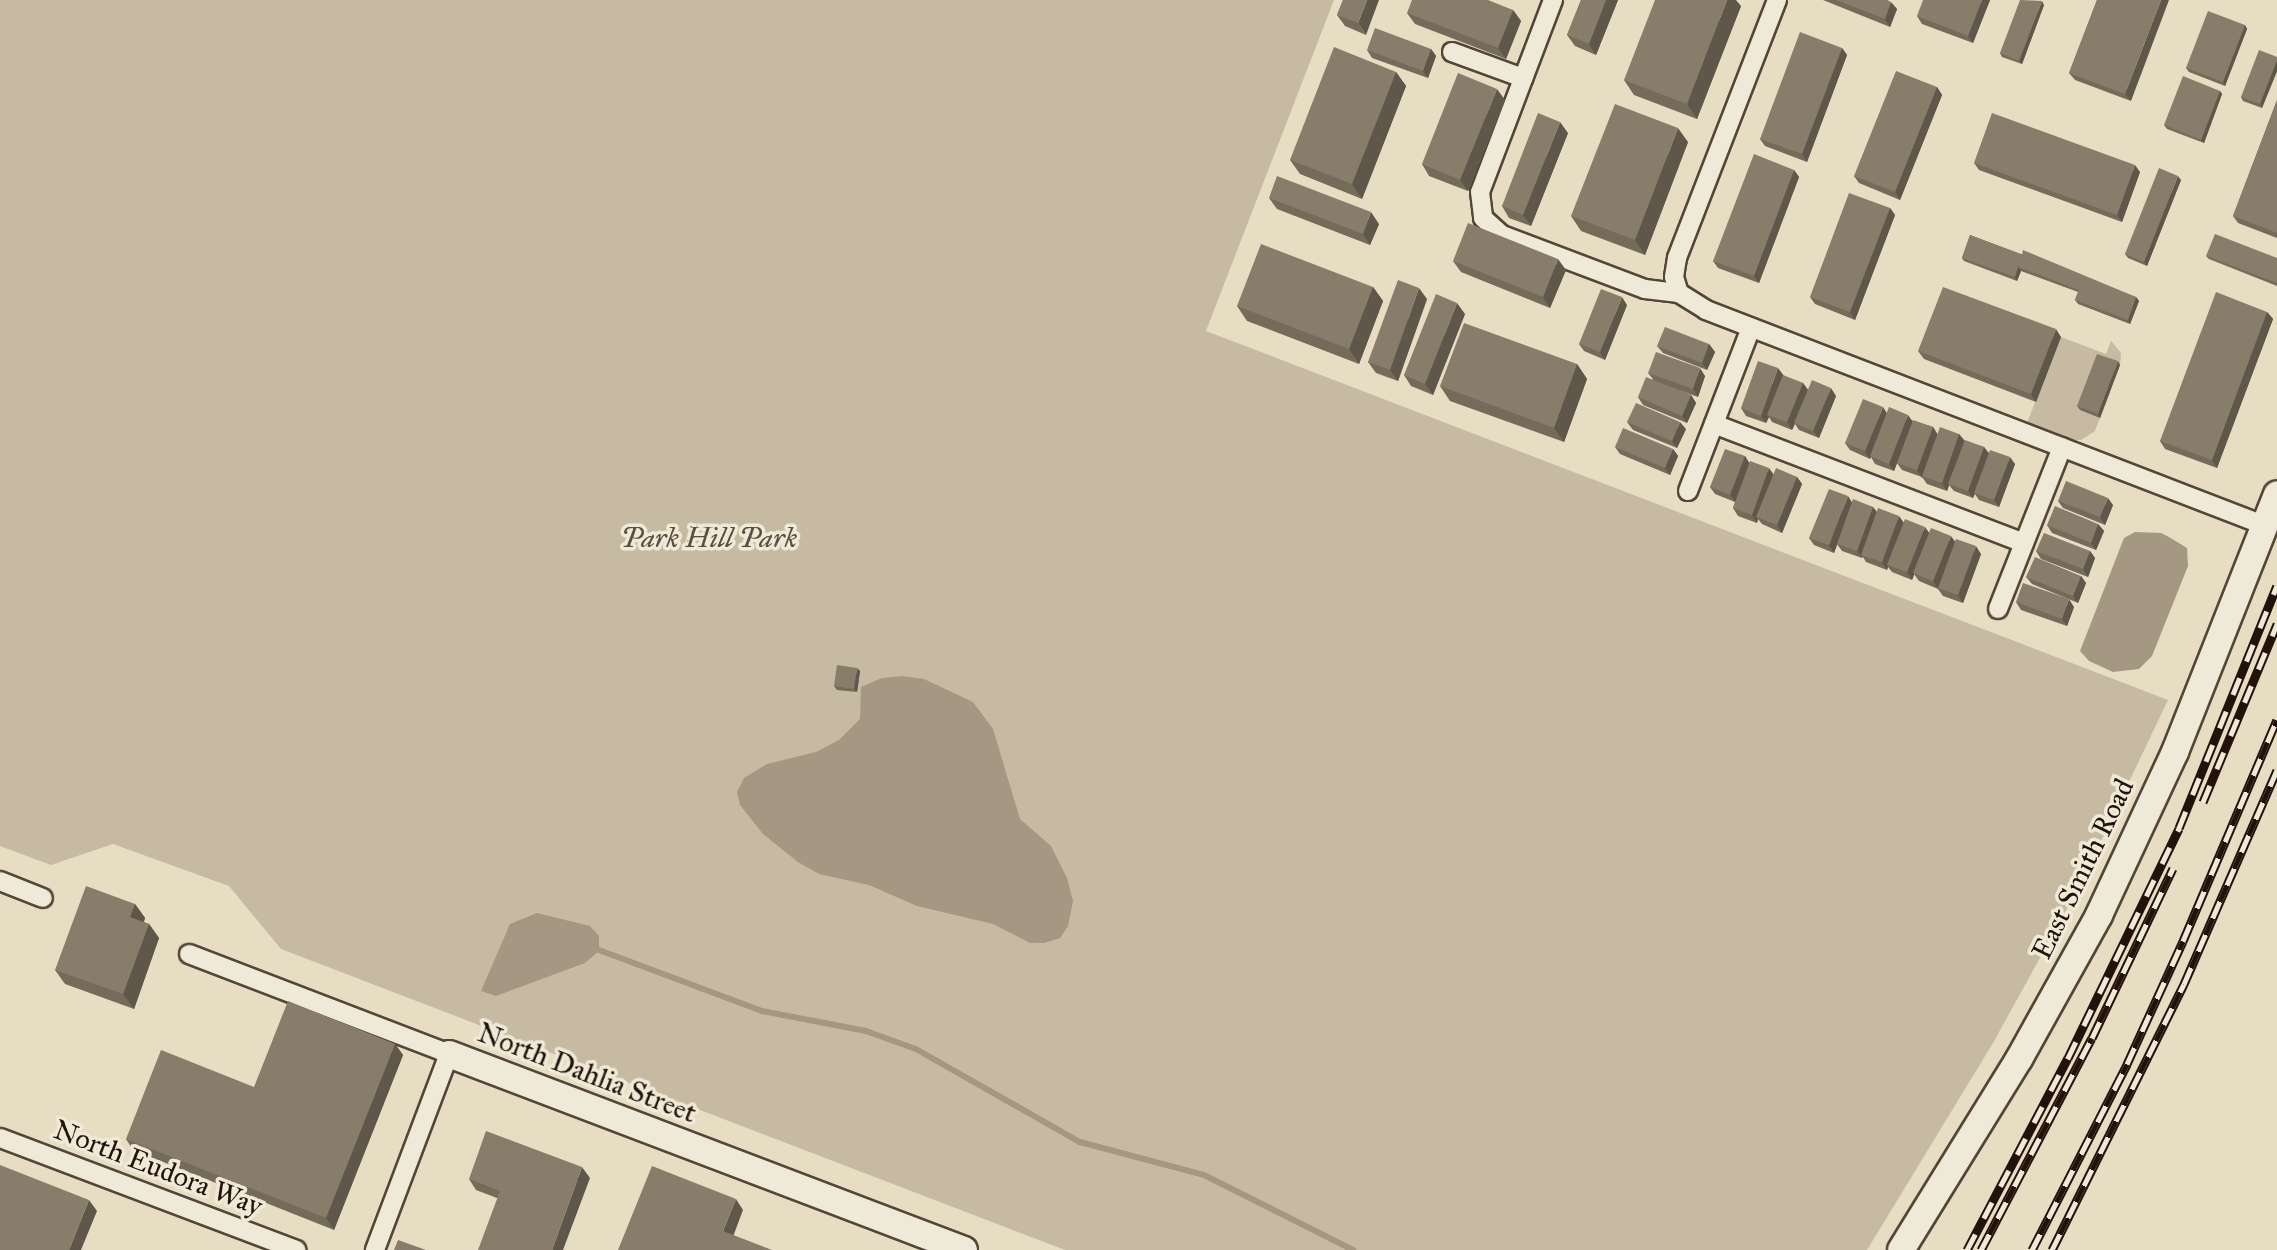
<!DOCTYPE html>
<html>
<head>
<meta charset="utf-8">
<style>
  body { margin:0 }
  #map { position:relative; width:2277px; height:1250px; overflow:hidden; background:#e7ddc2; font-family:"IM FELL Great Primer",serif }
  div>[style] { position:absolute }
  .green>* { inset:0; background:#c6baa3 }
  .water>* { inset:0; background:#a49883 }
  .stream>* { height:6px; margin:-3px; padding:0 3px; transform-origin:3px; border-radius:3px; background:#a49883 }
  .roads { filter:drop-shadow(2px 0 #534538) drop-shadow(-2px 0 #534538) drop-shadow(0 2px #534538) drop-shadow(0 -2px #534538) }
  .street>* { height:18px; margin:-9px; padding:0 9px; transform-origin:9px; border-radius:9px; background:#efe9d7 }
  .secondary>* { height:26px; margin:-13px; padding:0 13px; transform-origin:13px; border-radius:13px; background:#efe9d7 }
  .rail>* { height:9px; margin-top:-4.5px; transform-origin:0; background:repeating-linear-gradient(90deg,#efe9d7 0 18px,#22120a 0 36px); box-sizing:border-box; border-block:2px solid #22120a }
  .wall>* { inset:0; background:#756b5b }
  .shaded-wall>* { inset:0; background:#5f574a }
  .building>* { inset:0; background:#887c6a }
  span { translate:-50% -50%; white-space:nowrap; text-align:center; line-height:1.15; -webkit-text-stroke:7px #efe9d7; paint-order:stroke }
  .park-label { font-size:28px; color:#5b4d40; font-style:italic }
  .street-label { font-size:28px; color:#22120a }
</style>
</head>
<body>
<div id="map">
  <div class="green">
    <div style="clip-path:polygon(0 0,1334px 0,1206px 331px,2168px 700px,2079px 887px,1993px 1043px,1867px 1250px,1065px 1250px,281px 949px,229px 886px,113px 844px,51px 865px,0 846px)"></div>
    <div style="clip-path:polygon(2061px 337px,2106px 354px,2111px 341px,2121px 353px,2120px 365px,2100px 358px,2100px 418px,2095px 431px,2081px 440px,2065px 440px,2027px 423px)"></div>
  </div>
  <div class="water">
    <div style="clip-path:polygon(2135px 532px,2161px 533px,2169px 537px,2187px 548px,2188px 566px,2152px 656px,2139px 669px,2113px 672px,2089px 661px,2080px 651px,2124px 538px)"></div>
    <div style="clip-path:polygon(902px 676px,924px 679px,973px 702px,993px 729px,1020px 819px,1051px 846px,1067px 878px,1073px 901px,1068px 926px,1060px 938px,1044px 943px,1030px 943px,993px 924px,917px 906px,869px 885px,819px 874px,798px 862px,763px 834px,740px 805px,737px 792px,744px 778px,767px 764px,816px 752px,839px 740px,860px 719px,861px 687px,882px 678px)"></div>
    <div style="clip-path:polygon(537px 913px,590px 926px,599px 936px,599px 951px,585px 963px,496px 996px,481px 991px,510px 924px)"></div>
  </div>
  <div class="stream">
    <div style="left:599px;top:950px;width:174px;rotate:20.5deg"></div>
    <div style="left:762px;top:1011px;width:106px;rotate:10.9deg"></div>
    <div style="left:866px;top:1031px;width:53px;rotate:19.8deg"></div>
    <div style="left:916px;top:1049px;width:189px;rotate:29.6deg"></div>
    <div style="left:1080px;top:1142px;width:128px;rotate:14.9deg"></div>
    <div style="left:1204px;top:1175px;width:167px;rotate:26.7deg"></div>
  </div>
  <div class="roads">
    <div class="street">
      <div style="left:1553px;top:0;width:205px;rotate:110.8deg"></div>
      <div style="left:1480px;top:192px;width:26px;rotate:83deg"></div>
      <div style="left:1483px;top:218px;width:25px;rotate:42deg"></div>
      <div style="left:1502px;top:235px;width:153px;rotate:20.7deg"></div>
      <div style="left:1645px;top:289px;width:34px;rotate:7deg"></div>
      <div style="left:1777px;top:0;width:277px;rotate:111.2deg"></div>
      <div style="left:1677px;top:258px;width:19px;rotate:99deg"></div>
      <div style="left:1674px;top:277px;width:17px;rotate:73deg"></div>
      <div style="left:1679px;top:293px;width:32px;rotate:32deg"></div>
      <div style="left:1706px;top:310px;width:600px;rotate:21.09deg"></div>
      <div style="left:1452px;top:52px;width:76px;rotate:20.1deg"></div>
      <div style="left:1714px;top:424px;width:332px;rotate:21deg"></div>
      <div style="left:1688px;top:491px;width:175px;rotate:-68.9deg"></div>
      <div style="left:1998px;top:609px;width:174px;rotate:-68.4deg"></div>
      <div style="left:0;top:881px;width:46px;rotate:21.6deg"></div>
      <div style="left:189px;top:954px;width:279px;rotate:21deg"></div>
      <div style="left:449px;top:1054px;width:210px;rotate:110.7deg"></div>
      <div style="left:0;top:1138px;width:317px;rotate:20.7deg"></div>
    </div>
    <div class="secondary">
      <div style="left:449px;top:1054px;width:551px;rotate:20.84deg"></div>
      <div style="left:1901px;top:1250px;width:225px;rotate:-58.3deg"></div>
      <div style="left:2019px;top:1059px;width:165px;rotate:-60.9deg"></div>
      <div style="left:2099px;top:915px;width:180px;rotate:-65deg"></div>
      <div style="left:2175px;top:752px;width:277px;rotate:-68.4deg"></div>
    </div>
  </div>
  <div class="rail">
    <div style="left:2203px;top:802px;width:193px;rotate:-67.4deg"></div>
    <div style="left:1967px;top:1250px;width:217px;rotate:-62.3deg"></div>
    <div style="left:2068px;top:1058px;width:255px;rotate:-64.2deg"></div>
    <div style="left:2179px;top:828px;width:261px;rotate:-68deg"></div>
    <div style="left:1981px;top:1250px;width:239px;rotate:-62.4deg"></div>
    <div style="left:2092px;top:1038px;width:188px;rotate:-64.5deg"></div>
    <div style="left:2032px;top:1250px;width:209px;rotate:-62.9deg"></div>
    <div style="left:2127px;top:1064px;width:135px;rotate:-65.5deg"></div>
    <div style="left:2183px;top:941px;width:240px;rotate:-67deg"></div>
    <div style="left:2052px;top:1250px;width:297px;rotate:-63.6deg"></div>
    <div style="left:2184px;top:984px;width:233px;rotate:-66.5deg"></div>
  </div>
  <div class="wall">
    <div style="clip-path:polygon(1343px 0,1366px 35px,1345px 26px,1337px 15px)"></div>
    <div style="clip-path:polygon(1581px 0,1618px 0,1596px 55px,1575px 46px,1567px 35px)"></div>
    <div style="clip-path:polygon(1823px 0,1887px 0,1897px 9px,1890px 27px)"></div>
    <div style="clip-path:polygon(1990px 0,1973px 43px,1922px 24px,1917px 16px)"></div>
    <div style="clip-path:polygon(2097px 0,2131px 101px,2075px 80px,2069px 73px)"></div>
    <div style="clip-path:polygon(2044px 5px,2022px 64px,2002px 57px,2000px 53px)"></div>
    <div style="clip-path:polygon(1741px 6px,1697px 119px,1634px 95px,1624px 80px)"></div>
    <div style="clip-path:polygon(1513px 10px,1521px 21px,1506px 59px,1415px 24px,1407px 13px)"></div>
    <div style="clip-path:polygon(2245px 25px,2247px 29px,2225px 86px,2189px 72px,2186px 68px)"></div>
    <div style="clip-path:polygon(1842px 48px,1847px 55px,1807px 162px,1765px 146px,1760px 139px)"></div>
    <div style="clip-path:polygon(1431px 49px,1436px 56px,1428px 78px,1372px 58px,1367px 50px)"></div>
    <div style="clip-path:polygon(2277px 57px,2277px 71px,2262px 108px,2243px 101px,2241px 97px)"></div>
    <div style="clip-path:polygon(1396px 72px,1406px 86px,1362px 199px,1300px 174px,1290px 160px)"></div>
    <div style="clip-path:polygon(1937px 87px,1942px 95px,1900px 200px,1859px 183px,1854px 176px)"></div>
    <div style="clip-path:polygon(2220px 91px,2222px 94px,2204px 143px,2167px 129px,2164px 125px)"></div>
    <div style="clip-path:polygon(1505px 100px,1468px 191px,1429px 176px,1422px 164px)"></div>
    <div style="clip-path:polygon(2277px 100px,2277px 238px,2238px 223px,2233px 216px)"></div>
    <div style="clip-path:polygon(1568px 133px,1531px 226px,1509px 218px,1502px 206px)"></div>
    <div style="clip-path:polygon(1688px 142px,1645px 255px,1581px 231px,1571px 216px)"></div>
    <div style="clip-path:polygon(1974px 163px,2140px 172px,2122px 222px,1979px 170px)"></div>
    <div style="clip-path:polygon(1794px 170px,1799px 177px,1759px 283px,1718px 268px,1713px 261px)"></div>
    <div style="clip-path:polygon(2181px 180px,2147px 266px,2128px 258px,2125px 254px)"></div>
    <div style="clip-path:polygon(1269px 198px,1379px 224px,1370px 245px,1277px 209px)"></div>
    <div style="clip-path:polygon(1890px 208px,1895px 215px,1855px 320px,1815px 304px,1810px 297px)"></div>
    <div style="clip-path:polygon(1970px 235px,2136px 297px,2139px 301px,2130px 324px,2078px 304px,2075px 300px,2078px 292px,2021px 271px,2017px 281px,1964px 261px,1962px 258px)"></div>
    <div style="clip-path:polygon(2206px 256px,2277px 258px,2277px 286px,2209px 259px)"></div>
    <div style="clip-path:polygon(1453px 261px,1566px 270px,1550px 308px,1461px 272px)"></div>
    <div style="clip-path:polygon(1373px 287px,1383px 301px,1359px 364px,1247px 321px,1237px 306px)"></div>
    <div style="clip-path:polygon(1427px 299px,1398px 381px,1376px 373px,1368px 362px)"></div>
    <div style="clip-path:polygon(1627px 305px,1605px 360px,1584px 351px,1579px 344px)"></div>
    <div style="clip-path:polygon(2267px 312px,2273px 319px,2217px 468px,2165px 449px,2160px 441px)"></div>
    <div style="clip-path:polygon(1465px 314px,1433px 395px,1411px 386px,1404px 375px)"></div>
    <div style="clip-path:polygon(2061px 337px,2036px 402px,1924px 359px,1918px 351px)"></div>
    <div style="clip-path:polygon(1709px 344px,1715px 352px,1707px 370px,1663px 353px,1657px 346px)"></div>
    <div style="clip-path:polygon(1577px 364px,1587px 379px,1564px 442px,1450px 401px,1440px 386px)"></div>
    <div style="clip-path:polygon(2120px 365px,2100px 418px,2080px 410px,2077px 406px)"></div>
    <div style="clip-path:polygon(1648px 373px,1705px 376px,1698px 397px,1670px 387px,1691px 395px,1696px 403px,1687px 423px,1643px 405px,1638px 397px,1653px 379px)"></div>
    <div style="clip-path:polygon(1783px 376px,1803px 383px,1808px 390px,1836px 396px,1819px 438px,1799px 430px,1795px 424px,1792px 430px,1772px 422px,1769px 417px,1766px 423px,1746px 416px,1741px 408px)"></div>
    <div style="clip-path:polygon(1887px 413px,1933px 427px,1937px 434px,1959px 434px,1964px 441px,1984px 447px,1989px 453px,2015px 464px,1999px 507px,1979px 500px,1975px 494px,1973px 498px,1954px 491px,1949px 485px,1947px 491px,1927px 484px,1922px 477px,1902px 470px,1897px 463px,1894px 471px,1875px 464px,1871px 457px,1870px 459px,1850px 450px,1845px 443px)"></div>
    <div style="clip-path:polygon(1627px 422px,1686px 429px,1677px 448px,1633px 430px)"></div>
    <div style="clip-path:polygon(1615px 447px,1673px 449px,1678px 456px,1670px 475px,1620px 454px)"></div>
    <div style="clip-path:polygon(1745px 456px,1749px 463px,1774px 475px,1797px 477px,1802px 484px,1782px 533px,1762px 524px,1758px 519px,1757px 523px,1738px 516px,1733px 508px,1735px 502px,1715px 494px,1710px 487px)"></div>
    <div style="clip-path:polygon(2058px 501px,2113px 505px,2105px 525px,2063px 508px)"></div>
    <div style="clip-path:polygon(1852px 502px,1873px 507px,1877px 512px,1981px 554px,1963px 603px,1943px 596px,1938px 589px,1919px 581px,1914px 574px,1912px 580px,1892px 572px,1888px 567px,1887px 570px,1866px 562px,1863px 557px,1862px 558px,1842px 551px,1837px 544px,1834px 553px,1814px 545px,1809px 538px)"></div>
    <div style="clip-path:polygon(2098px 524px,2104px 531px,2096px 550px,2052px 533px,2047px 525px)"></div>
    <div style="clip-path:polygon(2036px 551px,2090px 551px,2095px 558px,2088px 577px,2041px 559px)"></div>
    <div style="clip-path:polygon(2081px 576px,2086px 583px,2078px 603px,2032px 584px,2026px 577px)"></div>
    <div style="clip-path:polygon(2016px 602px,2074px 607px,2067px 626px,2021px 610px)"></div>
    <div style="clip-path:polygon(860px 671px,857px 692px,837px 690px,834px 686px)"></div>
    <div style="clip-path:polygon(135px 904px,145px 918px,144px 922px,149px 924px,159px 938px,134px 1009px,65px 984px,55px 970px)"></div>
    <div style="clip-path:polygon(395px 1044px,403px 1055px,334px 1230px,133px 1150px,126px 1139px,254px 1087px)"></div>
    <div style="clip-path:polygon(590px 1178px,497px 1198px,476px 1190px,469px 1179px)"></div>
  </div>
  <div class="shaded-wall">
    <div style="clip-path:polygon(1367px 0,1379px 0,1366px 35px,1358px 23px)"></div>
    <div style="clip-path:polygon(1606px 0,1618px 0,1596px 55px,1589px 44px)"></div>
    <div style="clip-path:polygon(1727px 0,1736px 0,1741px 6px,1697px 119px,1687px 104px)"></div>
    <div style="clip-path:polygon(1982px 0,1990px 0,1973px 43px,1968px 36px)"></div>
    <div style="clip-path:polygon(2161px 0,2169px 0,2131px 101px,2125px 94px)"></div>
    <div style="clip-path:polygon(2042px 1px,2044px 5px,2022px 64px,2019px 61px)"></div>
    <div style="clip-path:polygon(1891px 2px,1897px 9px,1890px 27px,1885px 19px)"></div>
    <div style="clip-path:polygon(1513px 10px,1521px 21px,1506px 59px,1498px 48px)"></div>
    <div style="clip-path:polygon(2245px 25px,2247px 29px,2225px 86px,2223px 82px)"></div>
    <div style="clip-path:polygon(1842px 48px,1847px 55px,1807px 162px,1802px 154px)"></div>
    <div style="clip-path:polygon(1431px 49px,1436px 56px,1428px 78px,1423px 71px)"></div>
    <div style="clip-path:polygon(2277px 60px,2277px 71px,2262px 108px,2260px 104px)"></div>
    <div style="clip-path:polygon(1396px 72px,1406px 86px,1362px 199px,1352px 184px)"></div>
    <div style="clip-path:polygon(1937px 87px,1942px 95px,1900px 200px,1895px 192px)"></div>
    <div style="clip-path:polygon(1497px 89px,1505px 100px,1468px 191px,1460px 180px)"></div>
    <div style="clip-path:polygon(2220px 91px,2222px 94px,2204px 143px,2201px 140px)"></div>
    <div style="clip-path:polygon(1560px 122px,1568px 133px,1531px 226px,1523px 215px)"></div>
    <div style="clip-path:polygon(1678px 128px,1688px 142px,1645px 255px,1635px 240px)"></div>
    <div style="clip-path:polygon(2135px 165px,2140px 172px,2122px 222px,2117px 215px)"></div>
    <div style="clip-path:polygon(1794px 170px,1799px 177px,1759px 283px,1754px 276px)"></div>
    <div style="clip-path:polygon(2178px 176px,2181px 180px,2147px 266px,2144px 262px)"></div>
    <div style="clip-path:polygon(1890px 208px,1895px 215px,1855px 320px,1850px 312px)"></div>
    <div style="clip-path:polygon(1371px 212px,1379px 224px,1370px 245px,1363px 234px)"></div>
    <div style="clip-path:polygon(1558px 259px,1566px 270px,1550px 308px,1543px 297px)"></div>
    <div style="clip-path:polygon(2018px 267px,2021px 271px,2017px 281px,2015px 277px)"></div>
    <div style="clip-path:polygon(1373px 287px,1383px 301px,1359px 364px,1349px 349px)"></div>
    <div style="clip-path:polygon(1419px 288px,1427px 299px,1398px 381px,1390px 370px)"></div>
    <div style="clip-path:polygon(1622px 297px,1627px 305px,1605px 360px,1600px 352px)"></div>
    <div style="clip-path:polygon(2136px 297px,2139px 301px,2130px 324px,2128px 320px)"></div>
    <div style="clip-path:polygon(1457px 303px,1465px 314px,1433px 395px,1425px 384px)"></div>
    <div style="clip-path:polygon(2267px 312px,2273px 319px,2217px 468px,2212px 460px)"></div>
    <div style="clip-path:polygon(2056px 329px,2061px 337px,2036px 402px,2031px 394px)"></div>
    <div style="clip-path:polygon(1709px 344px,1715px 352px,1707px 370px,1702px 363px)"></div>
    <div style="clip-path:polygon(2118px 361px,2120px 365px,2100px 418px,2098px 414px)"></div>
    <div style="clip-path:polygon(1577px 364px,1587px 379px,1564px 442px,1554px 428px)"></div>
    <div style="clip-path:polygon(1700px 368px,1705px 376px,1698px 397px,1693px 389px)"></div>
    <div style="clip-path:polygon(1778px 368px,1784px 376px,1767px 415px,1769px 417px,1766px 423px,1761px 416px)"></div>
    <div style="clip-path:polygon(1803px 383px,1808px 390px,1792px 430px,1787px 422px)"></div>
    <div style="clip-path:polygon(1831px 388px,1836px 396px,1819px 438px,1813px 431px)"></div>
    <div style="clip-path:polygon(1691px 395px,1696px 403px,1687px 423px,1682px 416px)"></div>
    <div style="clip-path:polygon(1883px 407px,1888px 415px,1870px 459px,1865px 451px)"></div>
    <div style="clip-path:polygon(1908px 415px,1913px 422px,1894px 471px,1889px 464px)"></div>
    <div style="clip-path:polygon(1680px 422px,1686px 429px,1677px 448px,1672px 441px)"></div>
    <div style="clip-path:polygon(1933px 427px,1938px 435px,1922px 478px,1917px 470px)"></div>
    <div style="clip-path:polygon(1959px 434px,1965px 441px,1947px 491px,1942px 483px)"></div>
    <div style="clip-path:polygon(1984px 447px,1989px 454px,1973px 498px,1968px 491px)"></div>
    <div style="clip-path:polygon(1673px 449px,1678px 456px,1670px 475px,1665px 468px)"></div>
    <div style="clip-path:polygon(1745px 456px,1750px 464px,1735px 502px,1730px 495px)"></div>
    <div style="clip-path:polygon(2010px 457px,2015px 464px,1999px 507px,1994px 500px)"></div>
    <div style="clip-path:polygon(1769px 468px,1774px 475px,1756px 517px,1758px 519px,1757px 523px,1752px 515px)"></div>
    <div style="clip-path:polygon(1797px 477px,1802px 484px,1782px 533px,1777px 525px)"></div>
    <div style="clip-path:polygon(1848px 496px,1853px 504px,1834px 553px,1829px 545px)"></div>
    <div style="clip-path:polygon(2108px 498px,2113px 505px,2105px 525px,2100px 517px)"></div>
    <div style="clip-path:polygon(1873px 507px,1878px 514px,1861px 555px,1862px 558px,1857px 551px)"></div>
    <div style="clip-path:polygon(1899px 516px,1904px 523px,1887px 565px,1888px 567px,1887px 570px,1882px 562px)"></div>
    <div style="clip-path:polygon(2098px 524px,2104px 531px,2096px 550px,2091px 543px)"></div>
    <div style="clip-path:polygon(1925px 527px,1930px 534px,1912px 580px,1907px 572px)"></div>
    <div style="clip-path:polygon(1951px 536px,1956px 543px,1938px 589px,1933px 581px)"></div>
    <div style="clip-path:polygon(1976px 546px,1981px 554px,1963px 603px,1958px 595px)"></div>
    <div style="clip-path:polygon(2090px 551px,2095px 558px,2088px 577px,2083px 569px)"></div>
    <div style="clip-path:polygon(2081px 576px,2086px 583px,2078px 603px,2073px 596px)"></div>
    <div style="clip-path:polygon(2069px 599px,2074px 607px,2067px 626px,2062px 619px)"></div>
    <div style="clip-path:polygon(857px 668px,860px 671px,857px 692px,854px 689px)"></div>
    <div style="clip-path:polygon(135px 904px,145px 918px,140px 931px,130px 917px)"></div>
    <div style="clip-path:polygon(149px 924px,159px 938px,134px 1009px,123px 994px)"></div>
    <div style="clip-path:polygon(395px 1044px,403px 1055px,334px 1230px,326px 1218px)"></div>
    <div style="clip-path:polygon(582px 1167px,590px 1178px,563px 1250px,552px 1250px)"></div>
    <div style="clip-path:polygon(736px 1199px,743px 1210px,731px 1242px,723px 1231px)"></div>
    <div style="clip-path:polygon(89px 1200px,97px 1211px,81px 1250px,69px 1250px)"></div>
  </div>
  <div class="building">
    <div style="clip-path:polygon(1343px 0,1367px 0,1358px 23px,1337px 15px)"></div>
    <div style="clip-path:polygon(1412px 0,1488px 0,1513px 10px,1498px 48px,1407px 13px)"></div>
    <div style="clip-path:polygon(1581px 0,1606px 0,1589px 44px,1567px 35px)"></div>
    <div style="clip-path:polygon(1655px 0,1727px 0,1687px 104px,1624px 80px)"></div>
    <div style="clip-path:polygon(1836px 0,1887px 0,1891px 2px,1885px 19px)"></div>
    <div style="clip-path:polygon(1923px 0,1982px 0,1968px 36px,1917px 16px)"></div>
    <div style="clip-path:polygon(2020px 0,2042px 1px,2019px 61px,2000px 53px)"></div>
    <div style="clip-path:polygon(2097px 0,2161px 0,2125px 94px,2069px 73px)"></div>
    <div style="clip-path:polygon(2208px 11px,2245px 25px,2223px 82px,2186px 68px)"></div>
    <div style="clip-path:polygon(1375px 28px,1431px 49px,1423px 71px,1367px 50px)"></div>
    <div style="clip-path:polygon(1800px 32px,1842px 48px,1802px 154px,1760px 139px)"></div>
    <div style="clip-path:polygon(1334px 47px,1396px 72px,1352px 184px,1290px 160px)"></div>
    <div style="clip-path:polygon(2259px 50px,2277px 57px,2277px 60px,2260px 104px,2241px 97px)"></div>
    <div style="clip-path:polygon(1896px 71px,1937px 87px,1895px 192px,1854px 176px)"></div>
    <div style="clip-path:polygon(1458px 73px,1497px 89px,1460px 180px,1422px 164px)"></div>
    <div style="clip-path:polygon(2183px 76px,2220px 91px,2201px 140px,2164px 125px)"></div>
    <div style="clip-path:polygon(2277px 100px,2277px 233px,2233px 216px)"></div>
    <div style="clip-path:polygon(1615px 104px,1678px 128px,1635px 240px,1571px 216px)"></div>
    <div style="clip-path:polygon(1538px 113px,1560px 122px,1523px 215px,1502px 206px)"></div>
    <div style="clip-path:polygon(1992px 113px,2135px 165px,2117px 215px,1974px 163px)"></div>
    <div style="clip-path:polygon(1754px 154px,1794px 170px,1754px 276px,1713px 261px)"></div>
    <div style="clip-path:polygon(2159px 168px,2178px 176px,2144px 262px,2125px 254px)"></div>
    <div style="clip-path:polygon(1277px 176px,1371px 212px,1363px 234px,1269px 198px)"></div>
    <div style="clip-path:polygon(1849px 193px,1890px 208px,1850px 312px,1810px 297px)"></div>
    <div style="clip-path:polygon(1468px 223px,1558px 259px,1543px 297px,1453px 261px)"></div>
    <div style="clip-path:polygon(2215px 234px,2277px 258px,2277px 283px,2206px 256px)"></div>
    <div style="clip-path:polygon(1970px 235px,2022px 255px,2023px 250px,2136px 297px,2128px 320px,2075px 300px,2079px 290px,2018px 267px,2015px 277px,1962px 258px)"></div>
    <div style="clip-path:polygon(1261px 244px,1373px 287px,1349px 349px,1237px 306px)"></div>
    <div style="clip-path:polygon(1398px 280px,1419px 288px,1390px 370px,1368px 362px)"></div>
    <div style="clip-path:polygon(1943px 287px,2056px 329px,2031px 394px,1918px 351px)"></div>
    <div style="clip-path:polygon(1601px 289px,1622px 297px,1600px 352px,1579px 344px)"></div>
    <div style="clip-path:polygon(2216px 292px,2267px 312px,2212px 460px,2160px 441px)"></div>
    <div style="clip-path:polygon(1436px 294px,1457px 303px,1425px 384px,1404px 375px)"></div>
    <div style="clip-path:polygon(1464px 323px,1577px 364px,1554px 428px,1440px 386px)"></div>
    <div style="clip-path:polygon(1665px 327px,1709px 344px,1702px 363px,1657px 346px)"></div>
    <div style="clip-path:polygon(1656px 352px,1700px 368px,1693px 389px,1648px 373px)"></div>
    <div style="clip-path:polygon(2097px 354px,2118px 361px,2098px 414px,2077px 406px)"></div>
    <div style="clip-path:polygon(1758px 361px,1778px 368px,1761px 416px,1741px 408px)"></div>
    <div style="clip-path:polygon(1783px 375px,1803px 383px,1787px 422px,1767px 415px)"></div>
    <div style="clip-path:polygon(1646px 377px,1691px 395px,1682px 416px,1638px 397px)"></div>
    <div style="clip-path:polygon(1812px 380px,1831px 388px,1813px 431px,1794px 423px)"></div>
    <div style="clip-path:polygon(1863px 399px,1883px 407px,1865px 451px,1845px 443px)"></div>
    <div style="clip-path:polygon(1636px 403px,1680px 422px,1672px 441px,1627px 422px)"></div>
    <div style="clip-path:polygon(1889px 407px,1908px 415px,1889px 464px,1870px 456px)"></div>
    <div style="clip-path:polygon(1913px 420px,1933px 427px,1917px 470px,1897px 463px)"></div>
    <div style="clip-path:polygon(1940px 427px,1959px 434px,1942px 483px,1922px 476px)"></div>
    <div style="clip-path:polygon(1623px 428px,1673px 449px,1665px 468px,1615px 447px)"></div>
    <div style="clip-path:polygon(1965px 440px,1984px 447px,1968px 491px,1948px 484px)"></div>
    <div style="clip-path:polygon(1725px 449px,1745px 456px,1730px 495px,1710px 487px)"></div>
    <div style="clip-path:polygon(1990px 450px,2010px 457px,1994px 500px,1974px 493px)"></div>
    <div style="clip-path:polygon(1750px 461px,1769px 468px,1752px 515px,1733px 508px)"></div>
    <div style="clip-path:polygon(1776px 468px,1797px 477px,1777px 525px,1756px 517px)"></div>
    <div style="clip-path:polygon(2066px 481px,2108px 498px,2100px 517px,2058px 501px)"></div>
    <div style="clip-path:polygon(1829px 489px,1848px 496px,1829px 545px,1809px 538px)"></div>
    <div style="clip-path:polygon(1853px 499px,1873px 507px,1857px 551px,1837px 544px)"></div>
    <div style="clip-path:polygon(2055px 506px,2098px 524px,2091px 543px,2047px 525px)"></div>
    <div style="clip-path:polygon(1878px 508px,1899px 516px,1882px 562px,1861px 555px)"></div>
    <div style="clip-path:polygon(1905px 519px,1925px 527px,1907px 572px,1887px 565px)"></div>
    <div style="clip-path:polygon(1931px 528px,1951px 536px,1933px 581px,1913px 573px)"></div>
    <div style="clip-path:polygon(2044px 533px,2090px 551px,2083px 569px,2036px 551px)"></div>
    <div style="clip-path:polygon(1956px 539px,1976px 546px,1958px 595px,1938px 588px)"></div>
    <div style="clip-path:polygon(2035px 557px,2081px 576px,2073px 596px,2026px 577px)"></div>
    <div style="clip-path:polygon(2023px 583px,2069px 599px,2062px 619px,2016px 602px)"></div>
    <div style="clip-path:polygon(837px 665px,857px 668px,854px 689px,834px 686px)"></div>
    <div style="clip-path:polygon(86px 886px,135px 904px,130px 917px,149px 924px,123px 994px,55px 970px)"></div>
    <div style="clip-path:polygon(288px 1001px,395px 1044px,326px 1218px,126px 1139px,161px 1050px,254px 1087px)"></div>
    <div style="clip-path:polygon(486px 1131px,582px 1167px,552px 1250px,478px 1250px,500px 1191px,469px 1179px)"></div>
    <div style="clip-path:polygon(0 1165px,89px 1200px,69px 1250px,0 1250px)"></div>
    <div style="clip-path:polygon(652px 1166px,736px 1199px,723px 1231px,772px 1250px,618px 1250px)"></div>
    <div style="clip-path:polygon(398px 1240px,426px 1250px,394px 1250px)"></div>
  </div>
  <div class="park-label">
    <span style="left:709px;top:538px">Park Hill Park</span>
  </div>
  <div class="street-label">
    <span style="left:2083px;top:869px;rotate:-64deg">East Smith Road</span>
    <span style="left:587px;top:1073px;rotate:21deg">North Dahlia Street</span>
    <span style="left:158px;top:1168px;rotate:21deg">North Eudora Way</span>
  </div>
</div>
</body>
</html>
